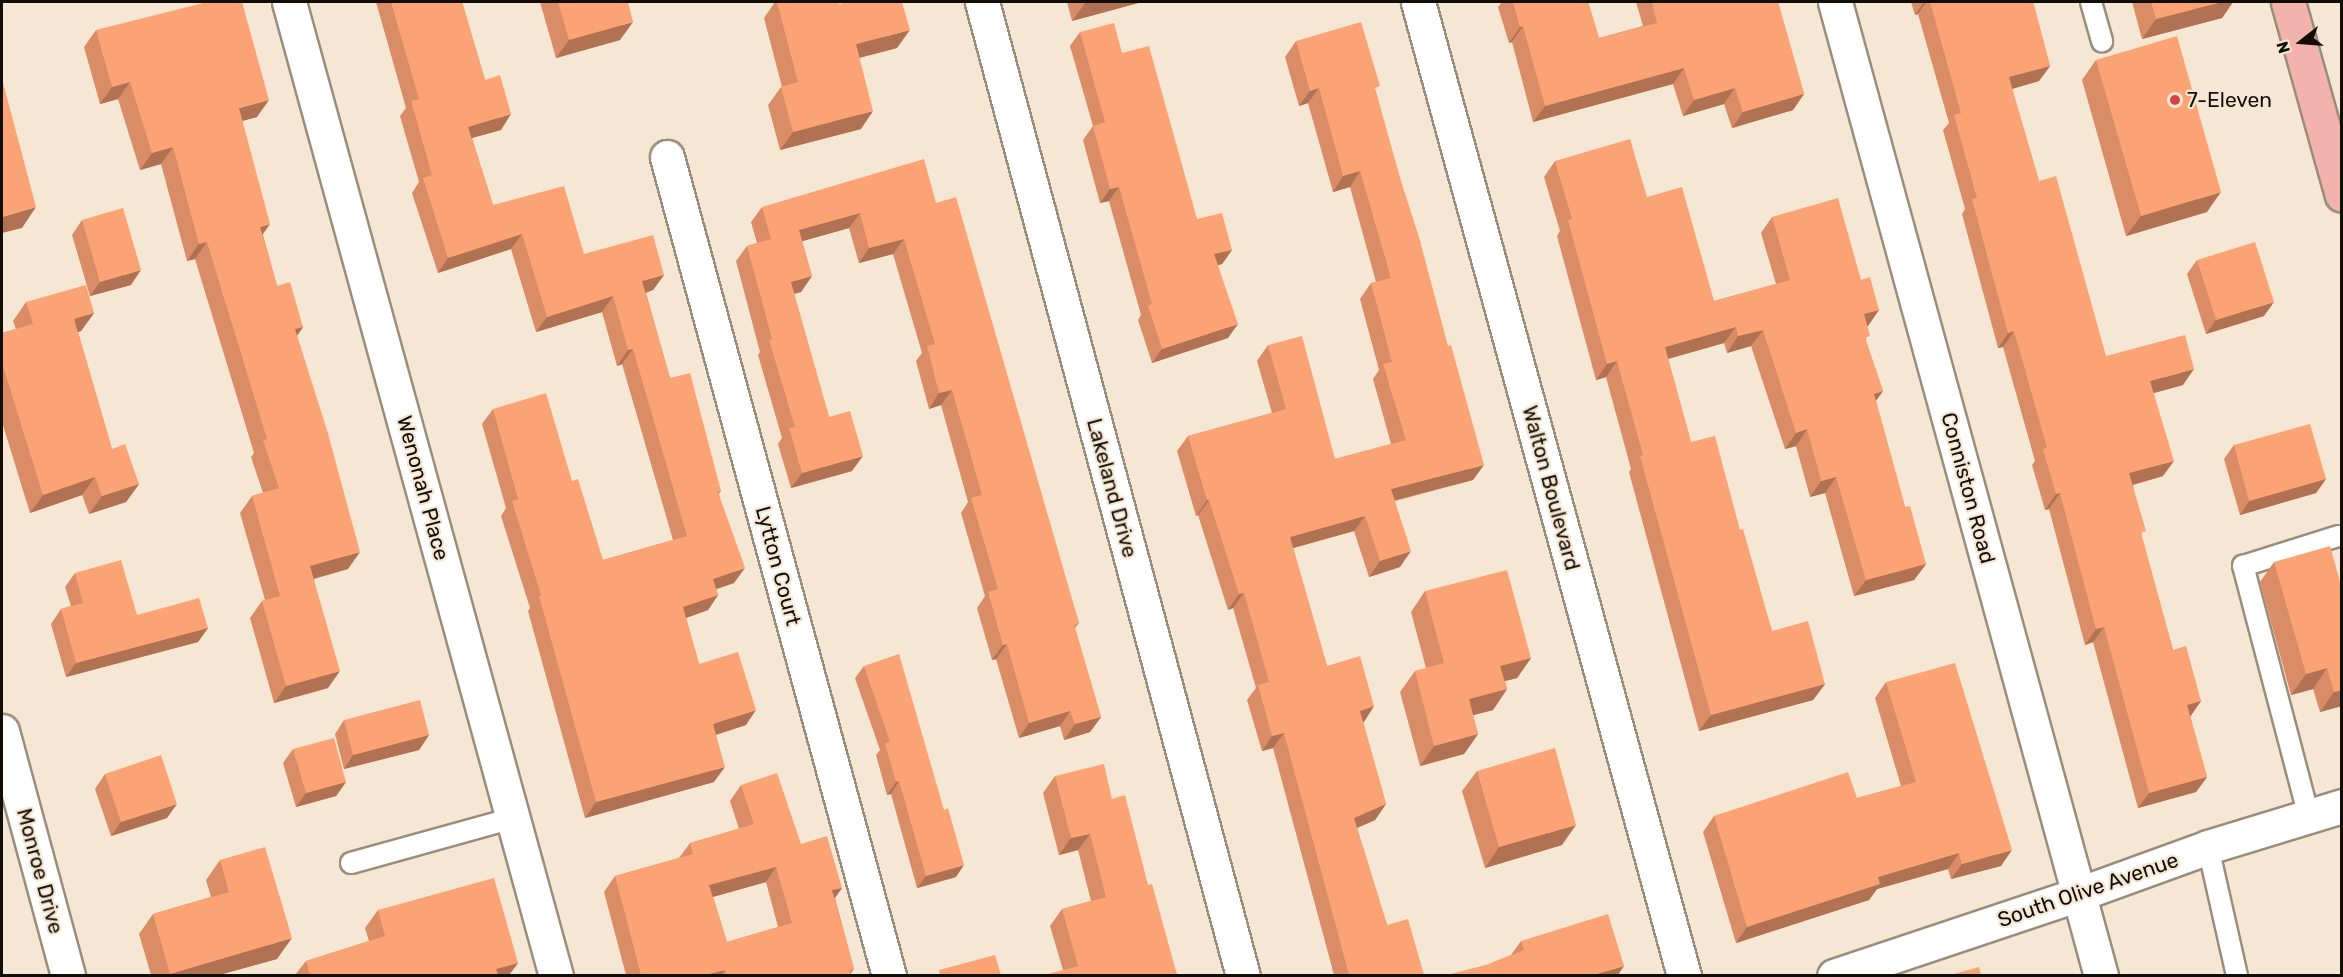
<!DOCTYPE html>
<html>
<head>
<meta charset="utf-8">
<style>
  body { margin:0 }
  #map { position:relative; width:2343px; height:977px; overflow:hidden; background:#f5e7d3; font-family:Rubik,sans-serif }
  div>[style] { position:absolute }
  .roads { filter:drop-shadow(2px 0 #9a8d7b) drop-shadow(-2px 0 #9a8d7b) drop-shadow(0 2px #9a8d7b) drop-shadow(0 -2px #9a8d7b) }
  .service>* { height:20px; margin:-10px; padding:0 10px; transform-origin:10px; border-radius:10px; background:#fff }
  .minor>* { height:33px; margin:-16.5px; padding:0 16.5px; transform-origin:16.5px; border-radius:16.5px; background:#fff }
  .tertiary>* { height:33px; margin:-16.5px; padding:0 16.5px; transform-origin:16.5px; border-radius:16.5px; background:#fff }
  .primary>* { height:33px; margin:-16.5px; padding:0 16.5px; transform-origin:16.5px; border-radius:16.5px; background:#f2b3ac }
  .wall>* { inset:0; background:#d98c65 }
  .shaded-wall>* { inset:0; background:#b07252 }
  .building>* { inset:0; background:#fca375 }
  .dots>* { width:16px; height:16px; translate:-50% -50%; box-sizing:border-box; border:3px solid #f5e7d3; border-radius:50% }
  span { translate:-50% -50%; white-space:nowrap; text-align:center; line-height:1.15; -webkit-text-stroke:4.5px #f5e7d3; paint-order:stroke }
  .poi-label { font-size:21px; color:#120e07 }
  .left { translate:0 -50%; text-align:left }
  .street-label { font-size:21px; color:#120e07 }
  .frame { position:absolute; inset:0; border:3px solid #120e07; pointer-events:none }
  .north { position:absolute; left:2271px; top:12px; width:60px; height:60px; -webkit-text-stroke:4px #f5e7d3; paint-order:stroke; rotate:253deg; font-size:16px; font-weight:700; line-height:24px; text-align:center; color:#120e07 }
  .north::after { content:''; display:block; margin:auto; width:21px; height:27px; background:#120e07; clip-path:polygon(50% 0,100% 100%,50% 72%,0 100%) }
</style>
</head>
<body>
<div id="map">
  <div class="roads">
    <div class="service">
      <div style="left:2091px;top:2px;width:41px;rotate:74.2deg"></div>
      <div style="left:2309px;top:817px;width:260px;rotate:-104.7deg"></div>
      <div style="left:2243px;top:566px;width:100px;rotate:-17.5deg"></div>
      <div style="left:2208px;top:847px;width:132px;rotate:77.3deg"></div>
      <div style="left:351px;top:863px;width:168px;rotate:-15.5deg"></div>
    </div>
    <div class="minor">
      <div style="left:289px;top:2px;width:1010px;rotate:74.67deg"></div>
      <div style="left:982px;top:2px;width:1008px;rotate:75deg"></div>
      <div style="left:1418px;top:2px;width:1010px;rotate:74.72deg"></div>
      <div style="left:1835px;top:2px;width:1010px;rotate:74.72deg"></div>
      <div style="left:667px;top:157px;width:849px;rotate:74.83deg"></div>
      <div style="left:2px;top:731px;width:254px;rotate:74.9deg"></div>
    </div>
    <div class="tertiary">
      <div style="left:1834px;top:976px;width:258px;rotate:-18.5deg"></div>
      <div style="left:2079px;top:894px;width:137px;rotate:-20deg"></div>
      <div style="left:2208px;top:847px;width:140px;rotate:-17deg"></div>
    </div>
    <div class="primary">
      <div style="left:2288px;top:2px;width:200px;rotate:74.4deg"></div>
    </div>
  </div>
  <div class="wall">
    <div style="clip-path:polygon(376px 2px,462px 2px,485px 80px,501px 130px,472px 138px,493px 205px,584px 254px,664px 275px,653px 290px,646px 293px,670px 378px,721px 491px,719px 494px,734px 583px,716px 589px,718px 595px,708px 610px,686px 618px,699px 664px,746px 725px,716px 735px,714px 782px,585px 818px,528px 611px,530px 608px,501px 516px,506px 508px,482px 424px,493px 409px,572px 481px,603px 560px,673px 540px,622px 364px,617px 366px,602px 312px,536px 332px,511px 249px,438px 273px,412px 193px,419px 182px,400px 116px,406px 108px)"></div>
    <div style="clip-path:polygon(540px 2px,628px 2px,620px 40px,556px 58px)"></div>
    <div style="clip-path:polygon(775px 2px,838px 2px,839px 4px,897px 48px,859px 58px,861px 129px,780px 150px,768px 105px,781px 87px,782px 87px,764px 18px)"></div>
    <div style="clip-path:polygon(1067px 2px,1142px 2px,1072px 21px)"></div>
    <div style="clip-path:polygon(1502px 2px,1588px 2px,1599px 38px,1643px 26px,1636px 2px,1778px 2px,1804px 94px,1793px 110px,1732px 128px,1724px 104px,1683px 116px,1673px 84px,1533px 122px,1512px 42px,1509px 43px,1498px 7px)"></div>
    <div style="clip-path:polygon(1911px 2px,2033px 2px,2050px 66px,2039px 81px,2012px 89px,2039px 181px,2106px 356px,2183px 385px,2154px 393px,2163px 476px,2133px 485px,2142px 537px,2173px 650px,2201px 701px,2190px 716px,2207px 777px,2196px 792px,2138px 808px,2093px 642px,2085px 645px,2049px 509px,2045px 510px,2032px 465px,2035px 461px,2003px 347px,1998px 348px,1962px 214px,1965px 209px,1943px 130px,1949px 123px,1918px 14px,1915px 15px)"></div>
    <div style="clip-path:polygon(2132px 2px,2233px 2px,2222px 18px,2142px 39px)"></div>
    <div style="clip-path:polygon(96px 30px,257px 117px,242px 121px,263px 235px,277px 286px,303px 327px,297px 336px,348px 569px,314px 579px,328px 688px,274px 703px,250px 618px,262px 601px,265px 600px,240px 513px,252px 496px,263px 493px,251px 457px,254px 453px,195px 259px,187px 261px,161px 164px,140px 170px,118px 99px,100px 104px,84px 47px)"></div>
    <div style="clip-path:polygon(1080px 32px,1122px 53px,1197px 219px,1232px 250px,1222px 264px,1218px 265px,1228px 338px,1152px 363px,1138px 320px,1141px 315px,1109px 201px,1100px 203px,1083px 140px,1093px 126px,1070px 46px)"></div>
    <div style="clip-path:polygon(1296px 41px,1376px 92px,1473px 480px,1395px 501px,1400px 567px,1369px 577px,1354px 531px,1293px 548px,1327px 666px,1374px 706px,1363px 722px,1386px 804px,1375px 820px,1357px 828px,1387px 925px,1424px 975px,1334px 975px,1273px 748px,1262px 751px,1247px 700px,1256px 688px,1233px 608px,1228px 610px,1198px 515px,1196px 516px,1177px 451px,1188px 436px,1272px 413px,1257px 361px,1268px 345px,1335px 459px,1391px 444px,1373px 379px,1379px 370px,1360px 299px,1371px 283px,1376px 282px,1350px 187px,1333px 192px,1308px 103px,1299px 106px,1285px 57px)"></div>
    <div style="clip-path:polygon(2096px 60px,2207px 212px,2126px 236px,2082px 80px)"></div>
    <div style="clip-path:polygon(1555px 161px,1647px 197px,1714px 301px,1776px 284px,1761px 233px,1772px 217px,1861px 280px,1879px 310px,1867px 326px,1866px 341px,1883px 391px,1876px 401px,1905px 507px,1926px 564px,1914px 580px,1854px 596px,1825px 493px,1810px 497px,1796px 446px,1785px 449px,1751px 346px,1727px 353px,1724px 343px,1668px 359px,1691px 442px,1740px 530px,1772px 631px,1825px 684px,1813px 700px,1699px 731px,1629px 472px,1631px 469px,1606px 377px,1596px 380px,1557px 236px,1560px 231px,1544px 177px)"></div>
    <div style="clip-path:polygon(936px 203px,1079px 623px,1075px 628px,1101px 717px,1090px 732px,1064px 740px,1060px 726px,1019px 738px,996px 659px,992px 660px,977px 608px,985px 596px,961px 513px,968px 502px,941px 405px,929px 409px,916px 361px,922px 353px,893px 254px,859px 263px,849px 228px,802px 241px,812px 276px,801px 292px,794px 294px,829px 417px,852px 471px,791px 488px,778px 444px,782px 438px,758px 355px,760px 352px,736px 261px,747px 246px,757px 243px,751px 222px,762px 207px)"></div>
    <div style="clip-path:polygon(82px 220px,131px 285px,90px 296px,72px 235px)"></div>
    <div style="clip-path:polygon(2197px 260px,2264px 316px,2206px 334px,2187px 274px)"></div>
    <div style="clip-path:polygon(26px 302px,94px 313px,81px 331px,78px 332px,112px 449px,139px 484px,126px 502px,89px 514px,82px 495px,30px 513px,2px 422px,2px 333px,16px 329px,13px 321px)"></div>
    <div style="clip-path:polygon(2234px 445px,2326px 479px,2316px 493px,2240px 515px,2224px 459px)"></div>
    <div style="clip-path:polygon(2274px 562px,2342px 589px,2342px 706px,2320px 712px,2313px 689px,2291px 695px,2260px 582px)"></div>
    <div style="clip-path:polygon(75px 573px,137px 615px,208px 628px,198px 642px,66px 677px,51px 624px,61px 609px,71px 606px,65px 587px)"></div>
    <div style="clip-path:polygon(1425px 591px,1531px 658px,1517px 678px,1505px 681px,1507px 689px,1493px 710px,1473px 715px,1478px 734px,1464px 754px,1420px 766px,1400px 692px,1415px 671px,1426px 668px,1411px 612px)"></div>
    <div style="clip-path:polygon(864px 666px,956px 877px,917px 888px,891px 794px,887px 795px,876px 755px,880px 750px,855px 678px)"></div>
    <div style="clip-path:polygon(1886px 682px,2001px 866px,1951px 879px,1948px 869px,1877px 889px,1869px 900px,1736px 943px,1703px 832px,1714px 816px,1857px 798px,1901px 786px,1875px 698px)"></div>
    <div style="clip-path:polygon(344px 720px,429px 735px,419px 750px,344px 769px,335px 734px)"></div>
    <div style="clip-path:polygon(293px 749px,346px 782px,336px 796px,296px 807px,283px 763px)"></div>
    <div style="clip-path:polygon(1477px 771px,1562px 845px,1485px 868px,1462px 791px)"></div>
    <div style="clip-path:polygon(105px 774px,167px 818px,111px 836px,95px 789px)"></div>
    <div style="clip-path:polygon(1055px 776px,1112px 799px,1148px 885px,1177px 975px,1063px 970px,1050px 926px,1062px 909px,1091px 901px,1078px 850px,1059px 855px,1043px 793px)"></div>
    <div style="clip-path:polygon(evenodd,741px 785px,801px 844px,842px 888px,835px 898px,854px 969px,850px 975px,626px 975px,604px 892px,615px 876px,679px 858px,690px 843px,739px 829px,730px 801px,741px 785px,766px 882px,778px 927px,727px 942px,713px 897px,766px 882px)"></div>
    <div style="clip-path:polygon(220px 860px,277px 959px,219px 975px,151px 975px,139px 934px,153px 914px,211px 897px,206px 880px)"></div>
    <div style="clip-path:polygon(378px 910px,518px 963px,509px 975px,295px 975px,306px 961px,369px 941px,365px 928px)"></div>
    <div style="clip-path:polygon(1521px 941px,1618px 975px,1489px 964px,1511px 955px)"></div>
  </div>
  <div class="shaded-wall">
    <div style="clip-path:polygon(1086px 2px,1142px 2px,1072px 21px)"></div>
    <div style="clip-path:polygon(1924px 2px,1926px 2px,1918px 14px,1915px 15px)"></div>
    <div style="clip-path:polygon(2222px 2px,2233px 2px,2222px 18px,2142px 39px,2156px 19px)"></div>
    <div style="clip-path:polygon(633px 22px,620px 40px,556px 58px,569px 40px)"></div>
    <div style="clip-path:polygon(1523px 26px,1512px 42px,1509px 43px,1520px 27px)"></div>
    <div style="clip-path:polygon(910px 30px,897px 48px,843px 62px,856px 44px)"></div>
    <div style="clip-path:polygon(2050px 66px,2039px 81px,1998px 93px,2009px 77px)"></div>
    <div style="clip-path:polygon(1684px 68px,1673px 84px,1533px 122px,1545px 106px)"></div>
    <div style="clip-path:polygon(130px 82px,118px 99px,100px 104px,112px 87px)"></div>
    <div style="clip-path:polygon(1319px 88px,1308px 103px,1299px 106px,1310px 91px)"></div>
    <div style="clip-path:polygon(1735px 88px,1724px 104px,1683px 116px,1694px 100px)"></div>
    <div style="clip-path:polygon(1804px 94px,1793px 110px,1732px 128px,1743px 112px)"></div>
    <div style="clip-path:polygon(269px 100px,257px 117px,227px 125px,239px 108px)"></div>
    <div style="clip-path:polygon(873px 111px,861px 129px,780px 150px,793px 132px)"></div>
    <div style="clip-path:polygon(511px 114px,501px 130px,457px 142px,468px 127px)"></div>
    <div style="clip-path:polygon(173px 147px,161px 164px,140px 170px,152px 153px)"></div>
    <div style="clip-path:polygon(1360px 171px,1350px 187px,1333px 192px,1343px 176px)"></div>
    <div style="clip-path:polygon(1119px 187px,1109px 201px,1100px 203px,1110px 189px)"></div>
    <div style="clip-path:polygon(2221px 192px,2207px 212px,2126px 236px,2141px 216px)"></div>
    <div style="clip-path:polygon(36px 207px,22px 228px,2px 233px,2px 217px)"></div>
    <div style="clip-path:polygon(860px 213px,849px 228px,789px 245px,799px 230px)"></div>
    <div style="clip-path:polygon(270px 224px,258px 241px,260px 227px)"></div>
    <div style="clip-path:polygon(522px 234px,511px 249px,438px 273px,448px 258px)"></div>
    <div style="clip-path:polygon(904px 239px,893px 254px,859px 263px,869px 248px)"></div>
    <div style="clip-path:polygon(207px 242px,195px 259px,187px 261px,199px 244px)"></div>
    <div style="clip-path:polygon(1232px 250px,1222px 264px,1205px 269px,1214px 254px)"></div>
    <div style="clip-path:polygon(141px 270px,131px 285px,90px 296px,100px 282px)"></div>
    <div style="clip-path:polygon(664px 275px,653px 290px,632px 297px,642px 281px)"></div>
    <div style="clip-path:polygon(812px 276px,801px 292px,780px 297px,791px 282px)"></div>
    <div style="clip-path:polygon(613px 296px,602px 312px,536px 332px,547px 317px)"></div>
    <div style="clip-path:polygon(2274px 302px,2264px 316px,2206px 334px,2216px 320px)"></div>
    <div style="clip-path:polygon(1879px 310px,1868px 326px,1853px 330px,1864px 314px)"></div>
    <div style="clip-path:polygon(94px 313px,81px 331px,61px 337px,74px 319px)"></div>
    <div style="clip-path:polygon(1238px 324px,1228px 338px,1152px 363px,1162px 349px)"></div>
    <div style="clip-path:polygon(303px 327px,291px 344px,295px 329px)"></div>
    <div style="clip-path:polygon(1736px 327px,1724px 343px,1653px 363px,1665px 347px)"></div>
    <div style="clip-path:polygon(1763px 330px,1751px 346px,1727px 353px,1738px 336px)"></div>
    <div style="clip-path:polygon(2014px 331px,2003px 347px,1998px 348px,2008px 333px)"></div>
    <div style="clip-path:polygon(633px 349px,622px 364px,617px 366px,628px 350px)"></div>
    <div style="clip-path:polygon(1617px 361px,1606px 377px,1596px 380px,1607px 364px)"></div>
    <div style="clip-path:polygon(2194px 369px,2183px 385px,2139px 397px,2150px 381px)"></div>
    <div style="clip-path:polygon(952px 390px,941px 405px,929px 409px,939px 393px)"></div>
    <div style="clip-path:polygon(1883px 391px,1871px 407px,1874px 394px)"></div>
    <div style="clip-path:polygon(1807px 429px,1796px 446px,1785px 449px,1796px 433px)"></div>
    <div style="clip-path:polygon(863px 456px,852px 471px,791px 488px,802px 473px)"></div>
    <div style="clip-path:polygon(2174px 461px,2163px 476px,2118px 489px,2129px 473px)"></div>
    <div style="clip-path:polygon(1484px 465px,1473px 480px,1380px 504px,1391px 489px)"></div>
    <div style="clip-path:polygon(95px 477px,82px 495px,30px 513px,43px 495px)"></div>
    <div style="clip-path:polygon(1836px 477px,1825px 493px,1810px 497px,1821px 481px)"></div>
    <div style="clip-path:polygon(2326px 479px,2316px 493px,2240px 515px,2249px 501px)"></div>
    <div style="clip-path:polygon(139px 484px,126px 502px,89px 514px,102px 496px)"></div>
    <div style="clip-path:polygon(2060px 493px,2049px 509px,2045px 510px,2056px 494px)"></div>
    <div style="clip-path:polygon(1207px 500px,1209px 500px,1198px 515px,1196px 516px)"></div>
    <div style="clip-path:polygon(1365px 516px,1354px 531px,1279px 552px,1290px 537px)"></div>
    <div style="clip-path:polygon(1411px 551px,1400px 567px,1369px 577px,1380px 561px)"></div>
    <div style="clip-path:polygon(360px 552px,348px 569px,298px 583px,310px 566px)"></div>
    <div style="clip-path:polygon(1926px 564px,1914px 580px,1854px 596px,1866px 580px)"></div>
    <div style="clip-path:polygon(745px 568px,734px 583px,702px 594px,713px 579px)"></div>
    <div style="clip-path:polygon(1244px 593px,1233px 608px,1228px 610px,1239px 594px)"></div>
    <div style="clip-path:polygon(718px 595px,708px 610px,672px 623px,683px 607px)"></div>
    <div style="clip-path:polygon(2104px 627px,2093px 642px,2085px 645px,2096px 629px)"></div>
    <div style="clip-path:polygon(208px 628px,198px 642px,66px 677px,76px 663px)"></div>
    <div style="clip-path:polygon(1007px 644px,996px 659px,992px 660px,1003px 645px)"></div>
    <div style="clip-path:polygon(1531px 658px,1517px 678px,1486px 686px,1500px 666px)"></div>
    <div style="clip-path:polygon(2327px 668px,2313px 689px,2291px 695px,2306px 674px)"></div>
    <div style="clip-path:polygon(340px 671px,328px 688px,274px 703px,286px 686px)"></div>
    <div style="clip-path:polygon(1825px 684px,1813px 700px,1699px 731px,1711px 715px)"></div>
    <div style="clip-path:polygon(1507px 689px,1493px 710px,1455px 720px,1469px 699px)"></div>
    <div style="clip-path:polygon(2342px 690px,2342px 706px,2320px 712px,2334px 692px)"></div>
    <div style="clip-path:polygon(2201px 701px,2190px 717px,2187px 705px)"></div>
    <div style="clip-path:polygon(1374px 706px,1364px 722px,1349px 726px,1360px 711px)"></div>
    <div style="clip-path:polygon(756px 710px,746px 725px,702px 739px,713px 724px)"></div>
    <div style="clip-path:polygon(1070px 711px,1060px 726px,1019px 738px,1029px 723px)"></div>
    <div style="clip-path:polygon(1101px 717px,1090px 732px,1064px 740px,1075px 724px)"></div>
    <div style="clip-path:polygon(1284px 733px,1273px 748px,1262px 751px,1272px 736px)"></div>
    <div style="clip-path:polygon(1478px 734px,1464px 754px,1420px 766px,1434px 746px)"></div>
    <div style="clip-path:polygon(429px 735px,419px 750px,344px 769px,353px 755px)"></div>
    <div style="clip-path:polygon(725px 767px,714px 782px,585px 818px,596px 802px)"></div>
    <div style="clip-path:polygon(2207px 777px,2196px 792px,2138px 808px,2149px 793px)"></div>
    <div style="clip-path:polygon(899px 781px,891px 794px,887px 795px,896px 782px)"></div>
    <div style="clip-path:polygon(346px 782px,336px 796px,296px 807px,306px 793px)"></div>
    <div style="clip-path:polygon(177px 804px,167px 818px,111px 836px,121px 822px)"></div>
    <div style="clip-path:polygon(1386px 804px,1375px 820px,1343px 834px,1354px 818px)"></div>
    <div style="clip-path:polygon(1576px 825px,1562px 845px,1485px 868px,1499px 847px)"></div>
    <div style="clip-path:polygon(1090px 834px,1078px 850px,1059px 855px,1071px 838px)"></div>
    <div style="clip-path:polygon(2012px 850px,2001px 866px,1951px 879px,1962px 864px)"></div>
    <div style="clip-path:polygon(1959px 853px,1948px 869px,1877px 889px,1869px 900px,1736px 943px,1747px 927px,1878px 877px)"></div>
    <div style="clip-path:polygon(964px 865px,956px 877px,917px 888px,926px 876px)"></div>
    <div style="clip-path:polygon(776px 867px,766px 882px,698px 901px,709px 885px)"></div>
    <div style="clip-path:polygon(842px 888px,831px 903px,832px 890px)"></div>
    <div style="clip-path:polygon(292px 938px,277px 959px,219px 975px,169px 975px,170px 974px)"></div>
    <div style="clip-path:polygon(518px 963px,509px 975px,492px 975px,496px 969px)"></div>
    <div style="clip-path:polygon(1624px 966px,1618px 975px,1593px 975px)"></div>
    <div style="clip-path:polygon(725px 970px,721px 975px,705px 975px)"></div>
  </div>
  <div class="building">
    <div style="clip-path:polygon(207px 2px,242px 2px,269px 100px,239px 108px,270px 224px,260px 227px,277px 286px,290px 282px,303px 327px,295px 329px,327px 430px,360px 552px,310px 566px,340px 671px,286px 686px,262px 601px,280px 596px,252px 496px,279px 488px,263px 440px,267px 439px,207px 242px,199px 244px,173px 147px,152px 153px,130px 82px,112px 87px,96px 30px)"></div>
    <div style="clip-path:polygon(391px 2px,462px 2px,485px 80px,500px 75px,511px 114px,468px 127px,493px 205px,564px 186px,584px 254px,653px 235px,664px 275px,642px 281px,670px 378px,690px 373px,721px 491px,718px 492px,745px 568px,713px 579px,718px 595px,683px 607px,699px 664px,738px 652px,756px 710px,713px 724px,725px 767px,596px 802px,539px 596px,541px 595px,512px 501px,518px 499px,493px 409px,546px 393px,572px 481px,578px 479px,603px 560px,687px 536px,633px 349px,628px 350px,613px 296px,547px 317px,522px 234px,448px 258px,423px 178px,432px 175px,411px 101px,419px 99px)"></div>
    <div style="clip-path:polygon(558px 2px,628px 2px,633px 22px,569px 40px)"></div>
    <div style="clip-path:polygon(777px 2px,838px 2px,839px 4px,848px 2px,902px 2px,910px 30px,856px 44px,873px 111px,793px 132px,781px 87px,798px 82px)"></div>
    <div style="clip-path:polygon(1513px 2px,1588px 2px,1599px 38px,1657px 23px,1652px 2px,1778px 2px,1804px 94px,1743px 112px,1735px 88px,1694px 100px,1684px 68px,1545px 106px,1523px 26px,1520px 27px)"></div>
    <div style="clip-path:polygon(1930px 2px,2033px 2px,2050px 66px,2009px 77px,2039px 181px,2056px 176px,2106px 356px,2185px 335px,2194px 369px,2150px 381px,2174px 461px,2129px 473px,2146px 531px,2141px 533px,2173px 650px,2186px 646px,2201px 701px,2187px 705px,2207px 777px,2149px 793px,2104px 627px,2096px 629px,2060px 493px,2056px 494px,2043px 449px,2047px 448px,2014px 331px,2008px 333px,1972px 199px,1977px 198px,1954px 115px,1961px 113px)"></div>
    <div style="clip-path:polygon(2151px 2px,2222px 2px,2156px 19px)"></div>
    <div style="clip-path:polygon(1361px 22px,1380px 86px,1375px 88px,1401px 181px,1419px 237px,1448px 346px,1451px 345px,1484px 465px,1391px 489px,1411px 551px,1380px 561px,1365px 516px,1290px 537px,1327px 666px,1360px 656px,1374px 706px,1360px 711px,1386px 804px,1354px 818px,1387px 925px,1408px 919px,1424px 975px,1349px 975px,1284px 733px,1272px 736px,1258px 685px,1269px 682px,1244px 593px,1239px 594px,1209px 500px,1207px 500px,1188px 436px,1286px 409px,1268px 345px,1302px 336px,1335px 459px,1406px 440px,1383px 364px,1392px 362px,1371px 283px,1391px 278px,1360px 171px,1343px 176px,1319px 88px,1310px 91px,1296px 41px)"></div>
    <div style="clip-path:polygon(1114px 23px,1122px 53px,1149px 46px,1197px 219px,1222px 213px,1232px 250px,1214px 254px,1238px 324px,1162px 349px,1148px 306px,1152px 304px,1119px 187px,1110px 189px,1093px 126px,1105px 122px,1080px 32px)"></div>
    <div style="clip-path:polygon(2177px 36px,2221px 192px,2141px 216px,2096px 60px)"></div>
    <div style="clip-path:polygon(2px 79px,36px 207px,2px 217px)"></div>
    <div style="clip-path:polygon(1630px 139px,1647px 197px,1682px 187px,1714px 301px,1790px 280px,1772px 217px,1838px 198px,1861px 280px,1870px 277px,1879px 310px,1864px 314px,1870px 336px,1865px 338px,1883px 391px,1874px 394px,1905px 507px,1910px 506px,1926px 564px,1866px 580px,1836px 477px,1821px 481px,1807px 429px,1796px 433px,1763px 330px,1738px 336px,1736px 327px,1665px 347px,1691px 442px,1715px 436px,1740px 530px,1743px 529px,1772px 631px,1808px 621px,1825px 684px,1711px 715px,1640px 456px,1643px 455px,1617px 361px,1607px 364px,1568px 220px,1572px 219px,1555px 161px)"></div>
    <div style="clip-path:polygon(924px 159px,936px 203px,956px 197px,1079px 623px,1074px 625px,1101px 717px,1075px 724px,1070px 711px,1029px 723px,1007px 644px,1003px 645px,988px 592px,998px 589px,971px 498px,982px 495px,952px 390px,939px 393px,927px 346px,935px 344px,904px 239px,869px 248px,860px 213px,799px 230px,812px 276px,791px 282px,829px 417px,850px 411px,863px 456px,802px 473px,789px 428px,795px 427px,769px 340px,772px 339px,747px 246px,771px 239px,762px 207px)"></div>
    <div style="clip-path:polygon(123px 208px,141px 270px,100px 282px,82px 220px)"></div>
    <div style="clip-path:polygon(2255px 242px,2274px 302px,2216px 320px,2197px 260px)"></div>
    <div style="clip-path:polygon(86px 285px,94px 313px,74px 319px,112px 449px,125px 444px,139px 484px,102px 496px,95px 477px,43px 495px,2px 363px,2px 333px,33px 324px,26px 302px)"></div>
    <div style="clip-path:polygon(2310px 424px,2326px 479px,2249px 501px,2234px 445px)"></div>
    <div style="clip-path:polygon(2330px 546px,2342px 589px,2342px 690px,2334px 692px,2327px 668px,2306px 674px,2274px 562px)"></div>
    <div style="clip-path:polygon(121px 560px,137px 615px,199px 598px,208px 628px,76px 663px,61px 609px,83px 603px,75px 573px)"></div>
    <div style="clip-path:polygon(1507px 570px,1531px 658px,1500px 666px,1507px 689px,1469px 699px,1478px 734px,1434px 746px,1415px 671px,1444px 663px,1425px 591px)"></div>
    <div style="clip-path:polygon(899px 654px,944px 810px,948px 808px,964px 865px,926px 876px,899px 781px,896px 782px,885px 743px,890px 742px,864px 666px)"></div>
    <div style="clip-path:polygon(1955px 663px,2012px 850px,1962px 864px,1959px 853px,1878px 877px,1880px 884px,1747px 927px,1714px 816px,1848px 772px,1857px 798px,1916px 782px,1886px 682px)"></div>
    <div style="clip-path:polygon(420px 700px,429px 735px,353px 755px,344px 720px)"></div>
    <div style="clip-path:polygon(334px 738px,346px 782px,306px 793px,293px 749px)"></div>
    <div style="clip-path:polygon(1555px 748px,1576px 825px,1499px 847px,1477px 771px)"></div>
    <div style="clip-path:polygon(161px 755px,177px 804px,121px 822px,105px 774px)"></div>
    <div style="clip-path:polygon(1104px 764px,1112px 799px,1125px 795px,1148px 885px,1152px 884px,1177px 975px,1044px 975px,1078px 966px,1062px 909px,1106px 897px,1090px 834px,1071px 838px,1055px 776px)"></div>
    <div style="clip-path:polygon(evenodd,777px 773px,801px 844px,827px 836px,842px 888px,832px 890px,854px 969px,849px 971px,850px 975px,727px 975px,725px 970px,705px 975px,641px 975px,615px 876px,693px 854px,690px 843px,754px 824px,741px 785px,777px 773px,776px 867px,792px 923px,727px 942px,709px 885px,776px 867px)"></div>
    <div style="clip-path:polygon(265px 847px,292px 938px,170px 974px,153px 914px,229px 892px,220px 860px)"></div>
    <div style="clip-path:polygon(494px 878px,518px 963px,496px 969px,498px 975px,310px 975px,306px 961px,385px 936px,378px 910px)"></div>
    <div style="clip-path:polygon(1608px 914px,1624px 966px,1593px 975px,1447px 975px,1489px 964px,1524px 950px,1521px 941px)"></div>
    <div style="clip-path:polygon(995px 955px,1001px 975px,940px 975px,939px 970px)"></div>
    <div style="clip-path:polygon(1979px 967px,1981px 975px,1950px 975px)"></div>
  </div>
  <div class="dots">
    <div style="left:2175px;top:100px;background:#d44447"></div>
  </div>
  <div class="poi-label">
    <span class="left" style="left:2187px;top:100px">7-Eleven</span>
  </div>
  <div class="street-label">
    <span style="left:423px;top:488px;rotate:75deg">Wenonah Place</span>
    <span style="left:1112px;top:488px;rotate:75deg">Lakeland Drive</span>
    <span style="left:1551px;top:488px;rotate:75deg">Walton Boulevard</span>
    <span style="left:1968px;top:488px;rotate:75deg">Conniston Road</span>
    <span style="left:778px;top:566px;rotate:75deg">Lytton Court</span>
    <span style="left:40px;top:871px;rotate:75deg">Monroe Drive</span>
    <span style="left:2088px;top:890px;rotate:-19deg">South Olive Avenue</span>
  </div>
  <div class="frame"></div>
  <div class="north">N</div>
</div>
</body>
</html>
